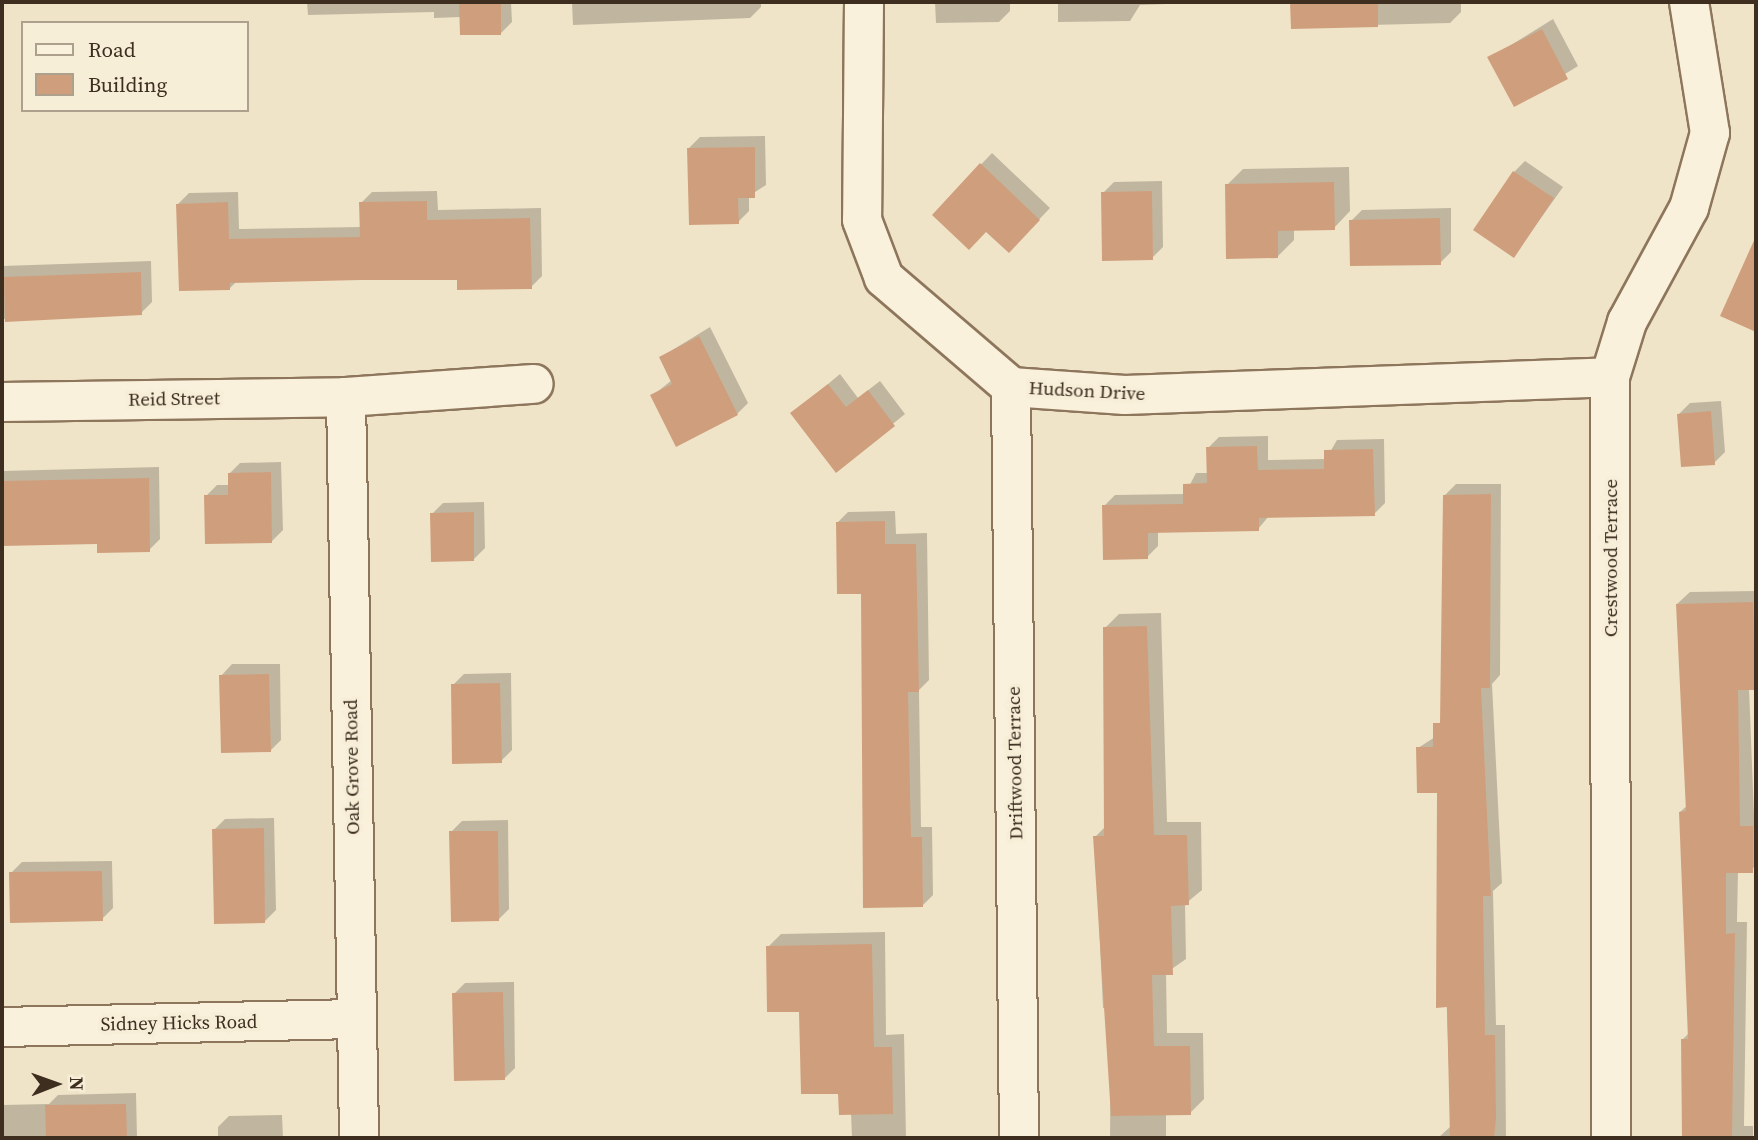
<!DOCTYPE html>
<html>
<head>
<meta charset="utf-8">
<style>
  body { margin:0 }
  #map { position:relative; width:1758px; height:1140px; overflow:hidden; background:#f0e4c8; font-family:"Source Serif 4",serif }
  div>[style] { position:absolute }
  .shadow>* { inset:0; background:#0003 }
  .building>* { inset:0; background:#cf9f7d }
  .roads { filter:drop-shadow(2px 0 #8d765c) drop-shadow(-2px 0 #8d765c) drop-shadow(0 2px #8d765c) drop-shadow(0 -2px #8d765c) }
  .minor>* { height:38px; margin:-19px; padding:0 19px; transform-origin:19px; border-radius:19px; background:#faf1dc }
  span { translate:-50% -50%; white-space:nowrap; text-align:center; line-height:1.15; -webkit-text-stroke:7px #f7eed8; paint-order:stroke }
  .street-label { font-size:19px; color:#3d2e20 }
  .frame { position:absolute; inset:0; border:4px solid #3d2e20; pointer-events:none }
  .legend { position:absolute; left:21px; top:21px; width:228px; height:91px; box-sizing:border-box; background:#f7eed8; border:2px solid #ada18e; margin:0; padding:9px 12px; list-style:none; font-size:21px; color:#3d2e20 }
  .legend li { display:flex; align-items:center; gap:14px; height:35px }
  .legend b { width:35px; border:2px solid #ada18e }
  .north { position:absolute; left:21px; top:1049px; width:70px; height:70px; -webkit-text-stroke:5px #f7eed8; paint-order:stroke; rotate:89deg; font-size:19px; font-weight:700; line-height:28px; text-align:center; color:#3d2e20 }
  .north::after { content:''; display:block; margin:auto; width:24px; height:32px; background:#3d2e20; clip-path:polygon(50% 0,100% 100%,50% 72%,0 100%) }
</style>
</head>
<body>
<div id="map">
  <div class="shadow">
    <div style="clip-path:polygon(307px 2px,511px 2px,512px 22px,501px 33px,461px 17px,434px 18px,434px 12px,308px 15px)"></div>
    <div style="clip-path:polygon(572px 2px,761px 2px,761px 7px,750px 18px,573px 25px)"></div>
    <div style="clip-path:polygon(935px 2px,1010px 2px,1010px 11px,999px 22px,936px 23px)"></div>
    <div style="clip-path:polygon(1058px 2px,1221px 2px,1140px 5px,1130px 21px,1058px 22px)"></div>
    <div style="clip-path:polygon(1292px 2px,1461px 2px,1461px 12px,1450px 23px,1292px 27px)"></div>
    <div style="clip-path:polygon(1553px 19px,1578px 66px,1515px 105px,1490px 58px)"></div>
    <div style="clip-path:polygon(765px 136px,766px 185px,749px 196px,749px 211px,738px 222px,689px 148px,700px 137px)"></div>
    <div style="clip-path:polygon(992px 153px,1050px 208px,1009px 251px,986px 230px,934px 214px)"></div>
    <div style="clip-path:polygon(1525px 161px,1563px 187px,1514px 256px,1514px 172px)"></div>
    <div style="clip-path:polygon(1349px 167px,1350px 211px,1334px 228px,1294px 229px,1294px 240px,1278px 256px,1227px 185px,1243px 169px)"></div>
    <div style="clip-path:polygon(1162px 181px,1163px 247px,1152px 258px,1103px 193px,1114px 182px)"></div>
    <div style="clip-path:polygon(437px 191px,438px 210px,541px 208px,542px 276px,531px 287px,459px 278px,237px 281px,230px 288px,178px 204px,189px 193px,238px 192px,239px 229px,361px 227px,361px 203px,372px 192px)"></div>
    <div style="clip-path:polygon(1451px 208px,1451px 252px,1440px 263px,1351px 221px,1362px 210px)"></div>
    <div style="clip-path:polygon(151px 261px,152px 302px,141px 313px,2px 319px,2px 266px)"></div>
    <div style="clip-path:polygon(710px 327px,748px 403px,737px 414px,652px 396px,672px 380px,661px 357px)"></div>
    <div style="clip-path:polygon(840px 374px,858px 398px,880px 381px,905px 414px,836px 470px,792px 414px)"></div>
    <div style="clip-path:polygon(1721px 401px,1725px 452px,1714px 463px,1679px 414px,1690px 403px)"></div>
    <div style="clip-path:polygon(1268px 436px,1268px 460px,1326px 459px,1337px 440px,1384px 439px,1385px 503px,1374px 514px,1269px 516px,1258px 529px,1158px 531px,1158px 546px,1147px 557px,1104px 506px,1115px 495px,1185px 494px,1196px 473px,1208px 473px,1208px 448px,1219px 437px)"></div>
    <div style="clip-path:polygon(281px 462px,283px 530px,272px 541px,206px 496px,217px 485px,230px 485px,229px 474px,240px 463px)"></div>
    <div style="clip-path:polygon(159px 467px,160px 539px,149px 550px,99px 543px,2px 544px,2px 471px)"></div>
    <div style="clip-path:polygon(1456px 484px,1501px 484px,1500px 675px,1492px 684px,1502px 883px,1493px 891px,1496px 1025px,1505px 1025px,1506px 1138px,1438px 1138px,1451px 1126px,1439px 791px,1418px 748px,1435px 737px,1442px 716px,1445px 495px)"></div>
    <div style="clip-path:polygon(484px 502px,485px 548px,474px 559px,432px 514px,443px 503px)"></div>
    <div style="clip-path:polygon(895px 511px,896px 534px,927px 533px,929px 680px,919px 690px,921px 827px,932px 827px,933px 895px,922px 906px,862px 592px,837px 523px,848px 512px)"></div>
    <div style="clip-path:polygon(1756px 591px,1756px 686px,1749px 688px,1756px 867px,1738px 871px,1737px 922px,1747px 922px,1744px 1126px,1753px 1126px,1753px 1138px,1692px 1138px,1683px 1039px,1690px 1032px,1680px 812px,1688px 805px,1677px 604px,1690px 592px)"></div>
    <div style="clip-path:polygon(1161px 613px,1167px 822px,1201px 822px,1202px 890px,1185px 904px,1186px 959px,1166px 973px,1167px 1033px,1203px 1033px,1204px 1099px,1190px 1113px,1166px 1113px,1166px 1138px,1110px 1138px,1111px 1008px,1103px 1008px,1095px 837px,1106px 826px,1105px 628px,1119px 614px)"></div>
    <div style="clip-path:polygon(232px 664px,280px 664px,281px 740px,270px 751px,221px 676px)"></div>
    <div style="clip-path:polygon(511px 673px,512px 750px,501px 761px,453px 685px,464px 674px)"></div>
    <div style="clip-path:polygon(274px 818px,276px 910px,265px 921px,214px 830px,225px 819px)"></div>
    <div style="clip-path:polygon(508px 820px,509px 909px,498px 920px,451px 832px,462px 821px)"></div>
    <div style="clip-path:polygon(112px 861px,113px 908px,102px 919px,11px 873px,22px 862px)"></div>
    <div style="clip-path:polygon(885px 932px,886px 1035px,904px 1034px,906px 1138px,852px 1138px,851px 1113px,768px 947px,781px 934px)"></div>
    <div style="clip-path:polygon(514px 982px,515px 1068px,504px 1079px,454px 994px,465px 983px)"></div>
    <div style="clip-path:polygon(136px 1093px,137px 1138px,2px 1138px,2px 1105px,49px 1104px,58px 1095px)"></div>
    <div style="clip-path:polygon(282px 1115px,283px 1138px,218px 1138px,218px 1127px,229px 1116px)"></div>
  </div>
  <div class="building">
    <div style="clip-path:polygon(459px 2px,501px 2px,501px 35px,460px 35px)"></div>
    <div style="clip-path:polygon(1290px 2px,1378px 2px,1378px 27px,1291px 29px)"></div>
    <div style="clip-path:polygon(1542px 29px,1568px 79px,1514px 107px,1487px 57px)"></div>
    <div style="clip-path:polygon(755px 147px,755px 198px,738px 198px,739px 224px,689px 225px,687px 148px)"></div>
    <div style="clip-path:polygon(980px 163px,1040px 220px,1009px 253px,986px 232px,969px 250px,932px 215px)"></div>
    <div style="clip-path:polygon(1513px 171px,1554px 198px,1514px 258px,1473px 230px)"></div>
    <div style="clip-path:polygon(1334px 182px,1335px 230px,1278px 231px,1278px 258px,1226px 259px,1225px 184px)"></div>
    <div style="clip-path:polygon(1152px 191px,1153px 260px,1102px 261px,1101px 192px)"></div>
    <div style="clip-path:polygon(427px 201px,427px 220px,530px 218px,532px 289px,457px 290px,457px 280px,361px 280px,230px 283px,230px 290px,179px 291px,176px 204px,228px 202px,229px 239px,360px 237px,359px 202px)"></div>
    <div style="clip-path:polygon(1440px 218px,1441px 265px,1350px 266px,1349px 220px)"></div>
    <div style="clip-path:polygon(1756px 236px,1756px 332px,1720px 316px)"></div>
    <div style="clip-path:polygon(141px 272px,142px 315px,5px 322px,4px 277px)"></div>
    <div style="clip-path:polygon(699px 336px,738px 415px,676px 447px,650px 395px,672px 384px,659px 357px)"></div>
    <div style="clip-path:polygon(828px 384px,846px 407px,868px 390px,895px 426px,836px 473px,790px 413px)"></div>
    <div style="clip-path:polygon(1711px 411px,1715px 465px,1681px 467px,1677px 414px)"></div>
    <div style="clip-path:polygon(1257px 446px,1258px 470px,1324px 469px,1324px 450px,1373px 449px,1375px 516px,1259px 518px,1259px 531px,1148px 533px,1148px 559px,1103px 560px,1102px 505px,1183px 504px,1183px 484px,1207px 483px,1206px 447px)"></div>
    <div style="clip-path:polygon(271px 472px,272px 543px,205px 544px,204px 495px,228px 495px,228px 473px)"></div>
    <div style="clip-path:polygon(149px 478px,150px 552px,97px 553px,97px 544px,2px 546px,2px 481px)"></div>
    <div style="clip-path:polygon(1491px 494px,1490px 688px,1481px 688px,1491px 896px,1483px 896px,1485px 1035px,1495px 1035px,1496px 1118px,1494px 1138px,1450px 1138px,1447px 1007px,1436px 1008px,1437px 793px,1417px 793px,1416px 747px,1433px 747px,1433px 723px,1440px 723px,1443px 495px)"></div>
    <div style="clip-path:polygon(474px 512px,474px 561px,431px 562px,430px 513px)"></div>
    <div style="clip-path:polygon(885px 521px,885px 544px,916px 544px,919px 692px,908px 692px,911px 837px,922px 837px,923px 907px,863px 908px,861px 594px,837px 594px,836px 522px)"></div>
    <div style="clip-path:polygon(1753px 602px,1755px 690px,1738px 690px,1740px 826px,1753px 826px,1753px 873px,1726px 873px,1726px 934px,1735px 933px,1732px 1138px,1682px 1138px,1681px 1039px,1688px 1039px,1679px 812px,1686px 811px,1676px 604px)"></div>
    <div style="clip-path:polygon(1147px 626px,1154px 835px,1187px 835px,1189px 905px,1171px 906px,1173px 975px,1152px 975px,1154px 1046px,1190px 1046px,1191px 1115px,1111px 1116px,1093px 836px,1104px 836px,1103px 627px)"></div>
    <div style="clip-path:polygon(269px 674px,271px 752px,221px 753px,219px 675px)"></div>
    <div style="clip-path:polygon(500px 683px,502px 763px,452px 764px,451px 684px)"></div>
    <div style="clip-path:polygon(264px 828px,265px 923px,214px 924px,212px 829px)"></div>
    <div style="clip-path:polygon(449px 831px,498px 831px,499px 921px,451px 922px)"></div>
    <div style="clip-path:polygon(102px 871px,103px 921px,10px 923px,9px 872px)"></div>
    <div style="clip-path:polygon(872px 944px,874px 1047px,892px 1047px,893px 1114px,839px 1115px,838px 1094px,801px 1094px,799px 1012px,767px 1012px,766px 946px)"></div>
    <div style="clip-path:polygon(503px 992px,505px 1080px,454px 1081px,452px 993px)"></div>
    <div style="clip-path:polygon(126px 1104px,127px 1138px,46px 1138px,45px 1105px)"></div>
  </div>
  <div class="roads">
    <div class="minor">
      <div style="left:864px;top:2px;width:218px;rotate:90.5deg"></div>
      <div style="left:862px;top:220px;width:62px;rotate:69.2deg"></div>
      <div style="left:884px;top:278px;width:167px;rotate:40.6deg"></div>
      <div style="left:1011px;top:387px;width:114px;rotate:4deg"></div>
      <div style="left:1125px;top:395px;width:485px;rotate:-2.1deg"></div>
      <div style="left:1011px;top:387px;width:751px;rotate:89.39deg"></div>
      <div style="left:346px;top:397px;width:741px;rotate:88.99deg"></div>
      <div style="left:2px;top:402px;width:344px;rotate:-0.8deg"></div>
      <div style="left:346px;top:397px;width:188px;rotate:-4deg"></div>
      <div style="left:2px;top:1027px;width:355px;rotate:-1.3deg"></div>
      <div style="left:1611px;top:1138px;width:761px;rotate:-90.08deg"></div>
      <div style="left:1610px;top:377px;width:58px;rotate:-72.8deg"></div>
      <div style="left:1627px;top:322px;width:130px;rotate:-61.5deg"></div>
      <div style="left:1689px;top:208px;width:78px;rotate:-74.4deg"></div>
      <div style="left:1710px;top:133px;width:133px;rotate:-99.1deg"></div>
    </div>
  </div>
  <div class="street-label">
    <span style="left:1087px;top:391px;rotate:3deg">Hudson Drive</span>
    <span style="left:174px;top:399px;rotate:-1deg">Reid Street</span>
    <span style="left:1611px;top:558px;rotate:-90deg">Crestwood Terrace</span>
    <span style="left:1015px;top:763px;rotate:-91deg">Driftwood Terrace</span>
    <span style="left:352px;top:767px;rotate:-91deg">Oak Grove Road</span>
    <span style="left:179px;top:1023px;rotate:-1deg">Sidney Hicks Road</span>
  </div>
  <div class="frame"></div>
  <ul class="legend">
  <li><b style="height:9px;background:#faf1dc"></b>Road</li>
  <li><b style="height:19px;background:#cf9f7d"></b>Building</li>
  </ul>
  <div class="north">N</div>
</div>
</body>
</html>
